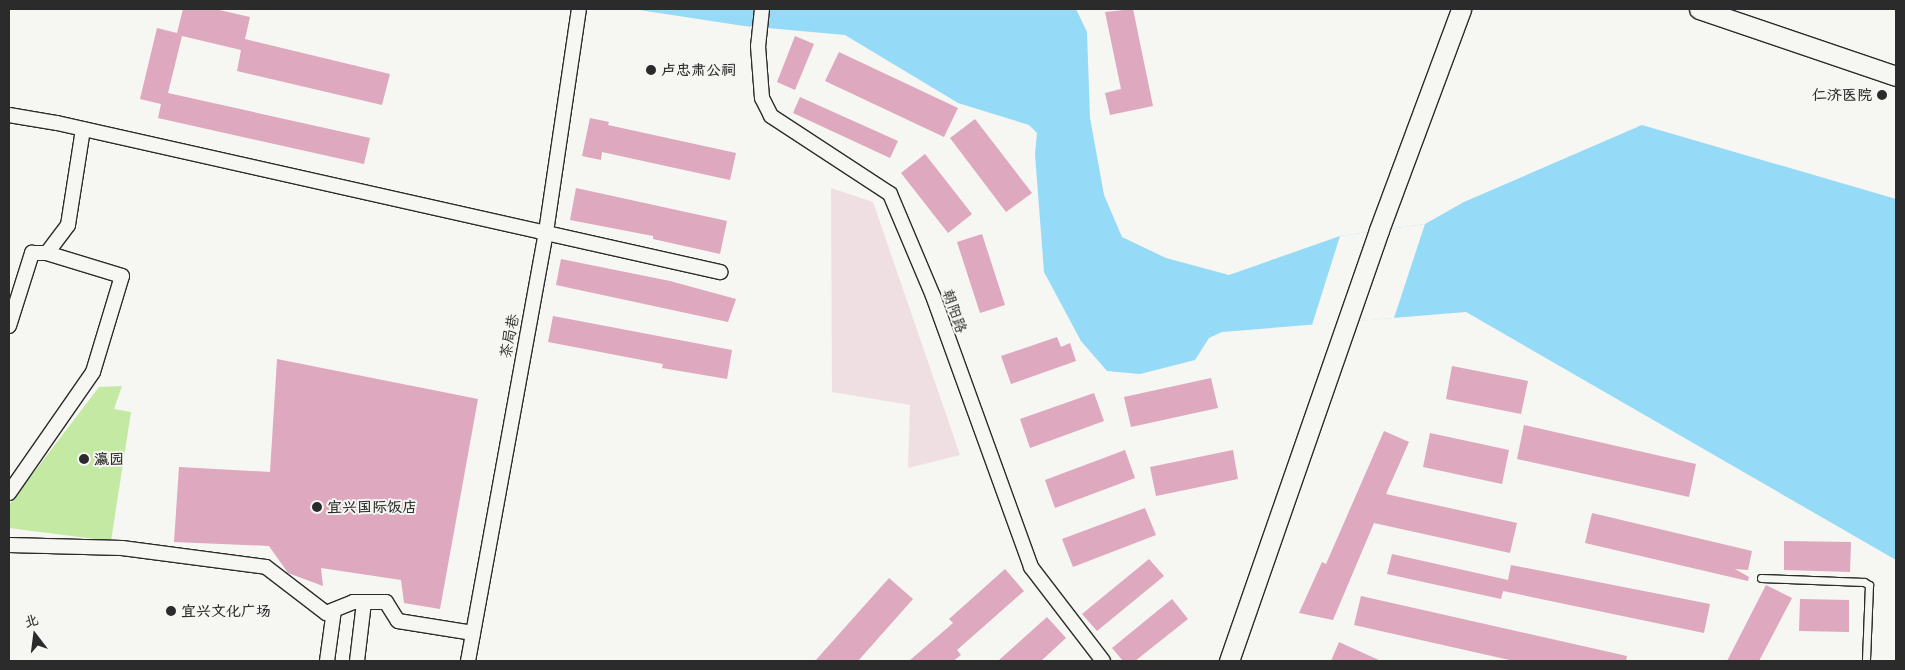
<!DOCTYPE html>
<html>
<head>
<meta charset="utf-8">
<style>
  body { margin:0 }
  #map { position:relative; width:1905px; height:670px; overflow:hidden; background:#f6f6f2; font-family:Mali,"LXGW WenKai TC",sans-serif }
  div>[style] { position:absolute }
  .built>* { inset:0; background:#efdfe3 }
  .green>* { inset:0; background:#c4e9a3 }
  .water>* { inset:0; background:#95daf7 }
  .pier>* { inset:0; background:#f6f6f2 }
  .building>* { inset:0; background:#dea8bf }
  .roads { filter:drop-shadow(1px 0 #2b2b2b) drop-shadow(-1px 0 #2b2b2b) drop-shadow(0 1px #2b2b2b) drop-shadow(0 -1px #2b2b2b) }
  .lane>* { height:7px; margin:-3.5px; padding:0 3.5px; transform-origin:3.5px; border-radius:3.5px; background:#f6f6f2 }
  .street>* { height:14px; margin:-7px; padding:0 7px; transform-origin:7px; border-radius:7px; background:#f6f6f2 }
  .secondary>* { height:19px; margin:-9.5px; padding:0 9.5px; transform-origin:9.5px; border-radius:9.5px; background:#f6f6f2 }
  .dots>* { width:14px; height:14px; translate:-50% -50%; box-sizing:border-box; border:2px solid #f6f6f2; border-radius:50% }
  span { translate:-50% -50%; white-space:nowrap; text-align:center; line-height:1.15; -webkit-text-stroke:4px #f6f6f2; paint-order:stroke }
  .poi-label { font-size:15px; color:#2b2b2b; font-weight:700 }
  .left { translate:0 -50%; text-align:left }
  .right { translate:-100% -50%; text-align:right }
  .street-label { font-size:15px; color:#2b2b2b }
  .frame { position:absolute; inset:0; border:10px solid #2b2b2b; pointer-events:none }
  .north { position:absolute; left:10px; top:610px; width:50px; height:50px; -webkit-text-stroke:4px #f6f6f2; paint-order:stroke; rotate:345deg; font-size:14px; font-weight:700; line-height:20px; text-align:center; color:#2b2b2b }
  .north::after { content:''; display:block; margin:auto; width:18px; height:22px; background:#2b2b2b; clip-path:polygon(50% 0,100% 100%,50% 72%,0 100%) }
</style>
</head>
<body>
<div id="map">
  <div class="built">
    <div style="clip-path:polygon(831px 188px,873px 202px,960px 455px,908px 468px,910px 405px,832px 392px)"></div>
  </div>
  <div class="green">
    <div style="clip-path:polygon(122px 386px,114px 409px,131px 412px,111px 541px,9px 528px,9px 505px,99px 387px)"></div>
  </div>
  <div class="water">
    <div style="clip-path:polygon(633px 9px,1076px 9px,1087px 32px,1090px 118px,1104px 195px,1122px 237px,1166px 258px,1229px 275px,1340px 236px,1425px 224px,1464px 202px,1642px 125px,1896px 199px,1896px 560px,1466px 312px,1222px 332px,1209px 338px,1195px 360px,1140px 374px,1107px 371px,1081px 341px,1044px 272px,1035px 154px,1037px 133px,1029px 125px,958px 103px,845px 35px,744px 26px)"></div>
  </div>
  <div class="pier">
    <div style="clip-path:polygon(1425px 224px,1394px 318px,1312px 325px,1340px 236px)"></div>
  </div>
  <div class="building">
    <div style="clip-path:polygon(183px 9px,215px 9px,250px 17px,245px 39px,390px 74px,382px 105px,237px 71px,241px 50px,182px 36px,168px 93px,370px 138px,364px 164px,158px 118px,161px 104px,140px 99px,157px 28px,177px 33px)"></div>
    <div style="clip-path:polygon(1133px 9px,1153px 106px,1110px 115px,1105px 93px,1121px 89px,1105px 12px)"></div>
    <div style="clip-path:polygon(795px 36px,814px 44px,795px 90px,777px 82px)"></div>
    <div style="clip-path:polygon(839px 52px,958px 108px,944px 137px,825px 81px)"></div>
    <div style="clip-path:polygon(800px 97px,898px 141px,890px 158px,793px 113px)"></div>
    <div style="clip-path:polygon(590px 118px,609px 122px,608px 125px,736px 153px,730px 180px,602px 152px,601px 160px,582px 156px)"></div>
    <div style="clip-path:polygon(975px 119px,1032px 193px,1006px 212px,950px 138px)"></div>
    <div style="clip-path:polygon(925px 154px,972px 214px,948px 233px,901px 173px)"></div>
    <div style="clip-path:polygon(576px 188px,727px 221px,720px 254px,653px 239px,653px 236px,570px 220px)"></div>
    <div style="clip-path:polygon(982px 234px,1005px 305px,980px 313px,957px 242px)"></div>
    <div style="clip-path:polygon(561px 259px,670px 281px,736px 299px,728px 322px,556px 285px)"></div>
    <div style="clip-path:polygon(553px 316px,732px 350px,727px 379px,662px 368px,663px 364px,548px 342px)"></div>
    <div style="clip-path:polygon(1057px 337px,1061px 347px,1070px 343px,1076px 361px,1011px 384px,1001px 356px)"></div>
    <div style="clip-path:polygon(277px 359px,478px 399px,440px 609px,404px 603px,401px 580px,321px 568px,323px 586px,288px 573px,269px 546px,174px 542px,179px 467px,270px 472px)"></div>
    <div style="clip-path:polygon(1452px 366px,1528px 381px,1521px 414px,1446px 399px)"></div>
    <div style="clip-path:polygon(1211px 378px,1218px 408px,1131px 427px,1124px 397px)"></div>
    <div style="clip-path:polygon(1094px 393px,1104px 421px,1030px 448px,1020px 419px)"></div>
    <div style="clip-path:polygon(1524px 425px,1696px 464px,1689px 497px,1517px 459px)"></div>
    <div style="clip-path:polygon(1384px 431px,1409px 442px,1386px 494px,1517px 523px,1510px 553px,1374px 523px,1333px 620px,1299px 613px,1322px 562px,1326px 564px)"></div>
    <div style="clip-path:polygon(1430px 433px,1509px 450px,1502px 484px,1423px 467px)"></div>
    <div style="clip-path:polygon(1125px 450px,1135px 478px,1055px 508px,1045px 480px)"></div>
    <div style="clip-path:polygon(1233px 450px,1238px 479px,1156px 496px,1150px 467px)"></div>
    <div style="clip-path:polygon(1145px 508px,1156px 535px,1073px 567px,1062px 539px)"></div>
    <div style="clip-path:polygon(1592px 513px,1752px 551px,1748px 570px,1735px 569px,1749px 577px,1748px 581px,1585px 543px)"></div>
    <div style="clip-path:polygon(1784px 541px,1851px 542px,1850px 572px,1784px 570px)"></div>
    <div style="clip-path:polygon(1392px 554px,1508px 580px,1511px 565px,1710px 604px,1704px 633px,1503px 591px,1501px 599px,1387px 574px)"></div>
    <div style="clip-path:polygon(1149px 559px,1164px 576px,1097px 631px,1082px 614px)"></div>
    <div style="clip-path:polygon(1005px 569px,1024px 591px,957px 650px,961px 655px,953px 661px,909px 661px,953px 623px,949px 619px)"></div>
    <div style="clip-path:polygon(889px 578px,913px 599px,858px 661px,815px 661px)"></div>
    <div style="clip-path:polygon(1766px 585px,1792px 598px,1759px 661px,1727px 661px)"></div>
    <div style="clip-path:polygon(1361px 596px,1627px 656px,1626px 661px,1514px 661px,1354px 625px)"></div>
    <div style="clip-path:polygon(1172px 599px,1188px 619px,1135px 661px,1123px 661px,1112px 648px)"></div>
    <div style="clip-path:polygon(1800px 599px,1849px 600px,1849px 632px,1799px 631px)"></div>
    <div style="clip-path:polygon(1047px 617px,1066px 638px,1041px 661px,998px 661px)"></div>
    <div style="clip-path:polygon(1339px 642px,1381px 661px,1331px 661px)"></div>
  </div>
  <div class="roads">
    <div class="lane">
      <div style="left:1761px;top:578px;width:103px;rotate:2.2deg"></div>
      <div style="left:1864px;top:582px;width:6px;rotate:31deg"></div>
      <div style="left:1869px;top:585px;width:76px;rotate:92.3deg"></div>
    </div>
    <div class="street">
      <div style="left:762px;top:9px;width:37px;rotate:96deg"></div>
      <div style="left:758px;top:46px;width:52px;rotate:85.6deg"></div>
      <div style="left:762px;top:98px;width:20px;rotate:63deg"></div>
      <div style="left:771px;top:116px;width:142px;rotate:33.2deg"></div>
      <div style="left:890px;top:194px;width:111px;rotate:67.1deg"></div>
      <div style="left:933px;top:296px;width:288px;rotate:70.1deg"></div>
      <div style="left:1031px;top:567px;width:118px;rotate:52.5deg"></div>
      <div style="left:9px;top:115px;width:49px;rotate:9.5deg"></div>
      <div style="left:57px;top:123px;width:680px;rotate:12.67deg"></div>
      <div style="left:9px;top:326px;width:77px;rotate:-72.5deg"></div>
      <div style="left:32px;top:253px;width:15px"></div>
      <div style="left:9px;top:493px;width:147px;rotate:-55.2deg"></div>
      <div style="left:93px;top:372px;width:100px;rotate:-73.2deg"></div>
      <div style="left:122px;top:276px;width:78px;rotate:-163deg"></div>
      <div style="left:47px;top:253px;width:35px;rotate:-53deg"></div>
      <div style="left:68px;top:225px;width:97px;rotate:-81.1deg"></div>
      <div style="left:9px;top:545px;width:113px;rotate:1.5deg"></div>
      <div style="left:122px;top:548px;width:145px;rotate:7.5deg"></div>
      <div style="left:266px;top:567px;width:76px;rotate:37.5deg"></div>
      <div style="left:326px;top:613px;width:29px;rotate:-22deg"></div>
      <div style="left:353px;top:602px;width:33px"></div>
      <div style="left:386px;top:602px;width:22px;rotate:58deg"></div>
      <div style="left:398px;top:621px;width:76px;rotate:9.1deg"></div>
      <div style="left:327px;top:661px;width:51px;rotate:-82.2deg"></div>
      <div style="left:357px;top:661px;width:59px;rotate:-83.2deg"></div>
      <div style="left:468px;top:661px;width:436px;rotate:-79.7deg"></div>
      <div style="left:546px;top:232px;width:225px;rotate:-81.6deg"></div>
    </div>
    <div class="secondary">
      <div style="left:1699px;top:9px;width:208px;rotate:18.8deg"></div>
      <div style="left:1229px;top:661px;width:456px;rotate:-70.8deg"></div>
      <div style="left:1379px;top:230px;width:236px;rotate:-69.6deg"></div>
    </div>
  </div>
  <div class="dots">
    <div style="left:651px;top:70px;background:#2b2b2b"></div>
    <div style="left:1882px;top:95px;background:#2b2b2b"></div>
    <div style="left:84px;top:459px;background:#2b2b2b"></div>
    <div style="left:317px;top:507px;background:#2b2b2b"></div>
    <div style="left:171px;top:611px;background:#2b2b2b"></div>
  </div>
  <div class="poi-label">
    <span class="left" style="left:661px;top:70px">卢忠肃公祠</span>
    <span class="right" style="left:1872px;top:95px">仁济医院</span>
    <span class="left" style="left:94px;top:459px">瀛园</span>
    <span class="left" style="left:327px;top:507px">宜兴国际饭店</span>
    <span class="left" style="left:181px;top:611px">宜兴文化广场</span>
  </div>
  <div class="street-label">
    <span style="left:955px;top:311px;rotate:70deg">朝阳路</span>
    <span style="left:509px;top:336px;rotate:-79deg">茶局巷</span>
  </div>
  <div class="frame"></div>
  <div class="north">北</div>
</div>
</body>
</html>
